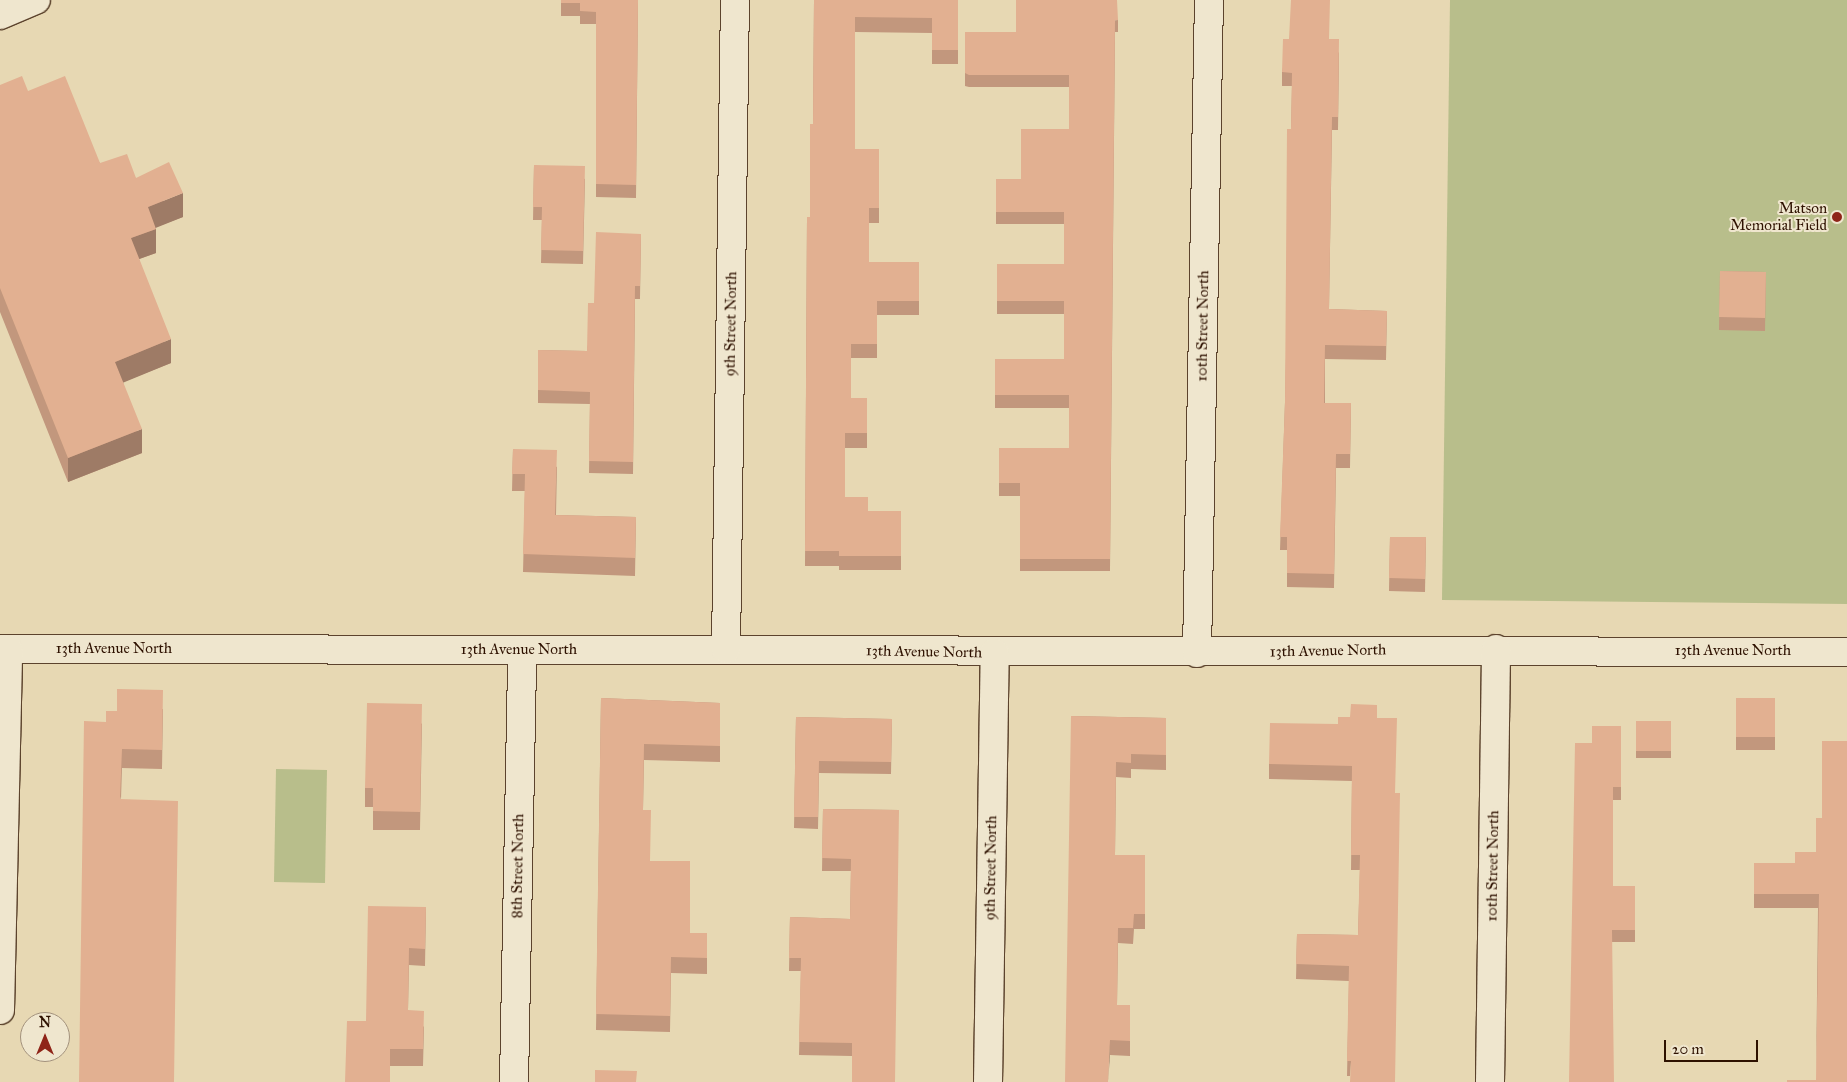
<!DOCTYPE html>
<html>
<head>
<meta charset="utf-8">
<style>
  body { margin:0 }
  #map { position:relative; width:1847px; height:1082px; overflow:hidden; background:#e7d8b3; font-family:"IM FELL Great Primer",serif }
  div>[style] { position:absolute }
  .green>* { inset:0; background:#b8be8b }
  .roads { filter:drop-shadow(1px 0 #5c432d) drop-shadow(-1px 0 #5c432d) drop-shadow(0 1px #5c432d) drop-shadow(0 -1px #5c432d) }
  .minor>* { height:28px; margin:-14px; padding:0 14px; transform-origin:14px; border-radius:14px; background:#efe6ce }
  .secondary>* { height:28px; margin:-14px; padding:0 14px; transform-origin:14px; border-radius:14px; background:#efe6ce }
  .wall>* { inset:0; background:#c2977d }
  .shaded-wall>* { inset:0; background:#9e7b66 }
  .building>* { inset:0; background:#e2b091 }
  .dots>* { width:14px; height:14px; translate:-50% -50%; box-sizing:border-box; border:2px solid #efe6ce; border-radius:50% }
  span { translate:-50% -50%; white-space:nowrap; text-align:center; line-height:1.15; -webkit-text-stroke:4px #efe6ce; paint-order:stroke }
  .poi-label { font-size:15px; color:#2e1100 }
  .right { translate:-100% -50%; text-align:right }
  .street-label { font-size:15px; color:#2e1100 }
  .north { position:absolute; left:20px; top:1012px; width:50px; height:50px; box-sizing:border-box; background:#efe6ce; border:1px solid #a2917c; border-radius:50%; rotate:0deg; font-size:14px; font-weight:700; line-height:20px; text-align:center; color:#2e1100 }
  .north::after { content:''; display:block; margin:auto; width:18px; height:22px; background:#8f2418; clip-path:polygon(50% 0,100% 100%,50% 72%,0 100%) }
  .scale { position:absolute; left:1664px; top:1040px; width:94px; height:22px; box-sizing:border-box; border:2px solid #2e1100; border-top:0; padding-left:6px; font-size:15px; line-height:18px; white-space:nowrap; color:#2e1100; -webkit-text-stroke:4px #efe6ce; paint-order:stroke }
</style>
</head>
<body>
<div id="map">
  <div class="green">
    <div style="clip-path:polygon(1450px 0,1847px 0,1847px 604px,1442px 600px)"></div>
    <div style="clip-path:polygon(276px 769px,327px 770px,325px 883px,274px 882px)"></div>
  </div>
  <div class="roads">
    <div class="minor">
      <div style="left:0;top:649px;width:1847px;rotate:0.09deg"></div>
      <div style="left:726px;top:649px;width:649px;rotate:-89.21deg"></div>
      <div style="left:1197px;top:653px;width:653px;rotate:-88.95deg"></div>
      <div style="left:0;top:1010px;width:361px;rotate:-88.7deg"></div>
      <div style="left:514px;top:1082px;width:432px;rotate:-88.9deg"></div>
      <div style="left:988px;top:1082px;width:429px;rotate:-89.1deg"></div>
      <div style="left:1490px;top:1082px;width:433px;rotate:-89.2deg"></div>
    </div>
    <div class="secondary">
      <div style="left:0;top:15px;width:39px;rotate:-23deg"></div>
    </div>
  </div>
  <div class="wall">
    <div style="clip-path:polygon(561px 0,638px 0,636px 198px,596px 197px,596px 24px,580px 24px,580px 16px,561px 16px)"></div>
    <div style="clip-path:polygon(814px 0,958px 0,958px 64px,932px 64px,932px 33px,855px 32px,855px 149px,879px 149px,879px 223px,869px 223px,869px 262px,919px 262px,919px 315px,877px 315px,877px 358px,851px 358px,851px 398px,867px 398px,867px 448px,845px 448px,845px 497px,868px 511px,901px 511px,901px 570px,839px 570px,839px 566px,805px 566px,807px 217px,810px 217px,813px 124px)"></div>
    <div style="clip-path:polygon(1118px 20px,1118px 32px,1115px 32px,1110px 571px,1020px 571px,1020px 496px,999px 496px,999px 448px,1069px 448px,1069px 408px,995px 408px,995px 359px,1064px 359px,1064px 314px,997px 314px,997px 264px,1064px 264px,1064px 224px,996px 224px,996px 179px,1021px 179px,1069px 129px,1069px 87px,969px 87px,965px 86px,965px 32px,1016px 32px)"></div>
    <div style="clip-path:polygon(1289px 39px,1329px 39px,1339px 53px,1338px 130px,1332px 130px,1329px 309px,1387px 311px,1386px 360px,1325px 359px,1325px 403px,1351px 403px,1350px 468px,1336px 468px,1334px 588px,1287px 587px,1287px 550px,1280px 550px,1285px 402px,1292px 86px,1282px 86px,1282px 72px)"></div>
    <div style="clip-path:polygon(0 85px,28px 91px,100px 163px,136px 178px,183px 217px,156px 227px,156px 253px,139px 259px,171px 363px,123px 382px,142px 453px,68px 482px,0 312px)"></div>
    <div style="clip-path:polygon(534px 165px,585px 179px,583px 264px,541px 263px,542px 220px,533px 220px)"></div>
    <div style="clip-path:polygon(641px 234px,640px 299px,635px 299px,633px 474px,589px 473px,590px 404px,538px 403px,538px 350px,587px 351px,594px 303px)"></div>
    <div style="clip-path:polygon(1720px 271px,1766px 272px,1765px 331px,1719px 330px)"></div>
    <div style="clip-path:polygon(513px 449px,557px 467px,556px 515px,636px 517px,635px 576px,523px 572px,525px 491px,512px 491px)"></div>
    <div style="clip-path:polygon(1390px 537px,1426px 537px,1425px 592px,1389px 591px)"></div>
    <div style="clip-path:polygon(601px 698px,720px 703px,720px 762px,644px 760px,643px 810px,650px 861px,690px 933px,707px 933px,707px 974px,671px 973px,670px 1032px,596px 1030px)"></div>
    <div style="clip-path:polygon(1736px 698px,1775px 698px,1775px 750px,1736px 750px)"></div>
    <div style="clip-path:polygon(1377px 705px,1350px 1076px,1347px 1076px,1349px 981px,1296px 979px,1297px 934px,1358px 935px,1360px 870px,1351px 870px,1352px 781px,1269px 779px,1269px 764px,1350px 717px)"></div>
    <div style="clip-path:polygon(163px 709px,162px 769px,122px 768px,121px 799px,174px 1082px,106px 722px,117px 711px)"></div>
    <div style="clip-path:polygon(1071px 716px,1166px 718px,1166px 770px,1131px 769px,1131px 778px,1116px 777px,1115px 855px,1145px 855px,1145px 929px,1134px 929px,1133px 944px,1118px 943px,1117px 1005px,1130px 1005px,1130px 1056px,1110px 1055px)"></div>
    <div style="clip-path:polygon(796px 717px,892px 719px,891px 774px,819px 773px,818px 829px,794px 828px)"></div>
    <div style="clip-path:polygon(1636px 721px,1671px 721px,1671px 758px,1636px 758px)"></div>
    <div style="clip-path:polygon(422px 723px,420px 830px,373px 830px,373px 807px,365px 807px,365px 788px)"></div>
    <div style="clip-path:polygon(1621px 726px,1621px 800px,1613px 800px,1613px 886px,1635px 886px,1635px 942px,1612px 942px,1592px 743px)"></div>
    <div style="clip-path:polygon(823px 809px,899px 810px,852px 1056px,799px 1055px,801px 971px,789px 971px,790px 917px,850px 919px,851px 871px,822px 871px)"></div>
    <div style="clip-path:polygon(1822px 818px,1816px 1080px,1818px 908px,1754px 908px,1754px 863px,1795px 863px,1816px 852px)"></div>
    <div style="clip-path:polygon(426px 907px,425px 966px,409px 965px,408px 1010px,424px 1027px,423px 1066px,390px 1066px,366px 1021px)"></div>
  </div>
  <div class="shaded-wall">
    <div style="clip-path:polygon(183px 193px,183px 217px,148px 231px,148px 207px)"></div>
    <div style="clip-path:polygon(156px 229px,156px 253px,131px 262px,131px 238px)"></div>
    <div style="clip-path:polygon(171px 339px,171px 363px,115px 386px,115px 362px)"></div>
    <div style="clip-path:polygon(142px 429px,142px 453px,68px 482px,68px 458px)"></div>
    <div style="clip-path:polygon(1110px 1040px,1110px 1055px,1108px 1082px)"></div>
  </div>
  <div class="building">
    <div style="clip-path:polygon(561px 0,638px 0,636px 185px,596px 184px,596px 12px,580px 11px,580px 3px,561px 3px)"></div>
    <div style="clip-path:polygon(814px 0,958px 0,958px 50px,932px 50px,932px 18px,855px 17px,855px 149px,879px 149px,879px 208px,869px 208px,869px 262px,919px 262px,919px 301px,877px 301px,877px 344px,851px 344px,851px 398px,867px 398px,867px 433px,845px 433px,845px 497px,868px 497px,868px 511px,901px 511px,901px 556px,839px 556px,839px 551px,805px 551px,807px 217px,810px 217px,810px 124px,813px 124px)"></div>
    <div style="clip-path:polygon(1016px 0,1117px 0,1118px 20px,1115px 20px,1110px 559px,1020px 559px,1020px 483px,999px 483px,999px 448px,1069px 448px,1069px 395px,995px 395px,995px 359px,1064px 359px,1064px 301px,997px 301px,997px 264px,1064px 264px,1064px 212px,996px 212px,996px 179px,1021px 179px,1021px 129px,1069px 129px,1069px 75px,969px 75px,965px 73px,965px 32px,1016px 32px)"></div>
    <div style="clip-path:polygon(1291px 0,1330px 0,1329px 39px,1339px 39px,1338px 117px,1332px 117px,1329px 309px,1387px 311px,1386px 346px,1325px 345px,1324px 403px,1351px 403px,1350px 454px,1336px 454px,1334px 574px,1287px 573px,1287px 537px,1280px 537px,1285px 402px,1287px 129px,1291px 129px,1292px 73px,1282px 72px,1283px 39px,1289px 39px)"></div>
    <div style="clip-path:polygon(22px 76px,28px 91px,65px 76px,100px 163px,127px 154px,136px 178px,169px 162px,183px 193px,148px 207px,156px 229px,131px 238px,171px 339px,115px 362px,142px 429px,68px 458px,0 288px,0 85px)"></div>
    <div style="clip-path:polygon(534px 165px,585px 166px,583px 251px,541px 250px,542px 207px,533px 207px)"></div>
    <div style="clip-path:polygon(596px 232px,641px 234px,640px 286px,635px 286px,633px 462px,589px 461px,590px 392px,538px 390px,538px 350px,587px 351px,588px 303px,594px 303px)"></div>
    <div style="clip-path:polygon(1720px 271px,1766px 272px,1765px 318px,1719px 317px)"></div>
    <div style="clip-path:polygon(513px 449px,557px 450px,555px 515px,636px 517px,635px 558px,523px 554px,525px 474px,512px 474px)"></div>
    <div style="clip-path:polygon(1390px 537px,1426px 537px,1425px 579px,1389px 578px)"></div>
    <div style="clip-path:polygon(117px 689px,163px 690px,162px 750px,122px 749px,120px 799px,178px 801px,174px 1082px,79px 1082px,84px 721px,106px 722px,106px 711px,117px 711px)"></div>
    <div style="clip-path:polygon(601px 698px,720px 703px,720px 746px,644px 744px,643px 810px,651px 810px,650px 861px,690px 861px,690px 933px,707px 933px,707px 958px,671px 957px,670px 1016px,596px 1014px)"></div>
    <div style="clip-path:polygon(1736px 698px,1775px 698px,1775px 737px,1736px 737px)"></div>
    <div style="clip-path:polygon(367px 703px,422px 704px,420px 812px,373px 811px,373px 788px,365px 788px)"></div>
    <div style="clip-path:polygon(1351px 704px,1377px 705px,1377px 718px,1397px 718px,1395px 793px,1400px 793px,1395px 1082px,1350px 1082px,1351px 1061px,1347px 1061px,1349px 966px,1296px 964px,1297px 934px,1358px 935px,1360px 855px,1351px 855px,1352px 766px,1269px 764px,1270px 723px,1338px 724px,1338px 717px,1350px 717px)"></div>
    <div style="clip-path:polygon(1071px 716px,1166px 718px,1166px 755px,1131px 754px,1131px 763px,1116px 762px,1115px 855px,1145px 855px,1145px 914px,1134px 914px,1133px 928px,1118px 928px,1117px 1005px,1130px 1005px,1130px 1041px,1110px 1040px,1108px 1082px,1065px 1082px)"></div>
    <div style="clip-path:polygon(796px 717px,892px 719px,891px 762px,819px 761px,818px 817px,794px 817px)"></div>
    <div style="clip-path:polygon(1636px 721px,1671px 721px,1671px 751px,1636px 751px)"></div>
    <div style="clip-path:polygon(1592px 726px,1621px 726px,1621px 787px,1613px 787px,1613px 886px,1635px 886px,1635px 930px,1612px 930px,1614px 1082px,1569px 1082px,1575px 743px,1592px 743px)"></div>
    <div style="clip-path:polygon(1822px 741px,1847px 741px,1847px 1082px,1787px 1082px,1787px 1080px,1816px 1080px,1819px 894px,1754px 894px,1754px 863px,1795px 863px,1795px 852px,1816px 852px,1816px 818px,1822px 818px)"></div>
    <div style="clip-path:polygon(823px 809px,899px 810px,895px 1082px,852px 1082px,852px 1043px,799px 1042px,801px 958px,789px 958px,790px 917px,850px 919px,851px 859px,822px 858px)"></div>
    <div style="clip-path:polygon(368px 906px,426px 907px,425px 949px,409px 948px,408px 1010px,424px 1011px,423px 1049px,390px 1049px,390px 1082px,345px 1082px,347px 1021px,366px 1021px)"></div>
    <div style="clip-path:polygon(595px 1070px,637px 1071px,636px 1082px,595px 1082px)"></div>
  </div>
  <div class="dots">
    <div style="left:1837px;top:217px;background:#8f2418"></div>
  </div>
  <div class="poi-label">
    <span class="right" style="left:1827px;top:217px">Matson<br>Memorial Field</span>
  </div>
  <div class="street-label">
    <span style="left:731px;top:324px;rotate:-89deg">9th Street North</span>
    <span style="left:1203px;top:326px;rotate:-89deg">10th Street North</span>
    <span style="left:114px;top:649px">13th Avenue North</span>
    <span style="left:519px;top:650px">13th Avenue North</span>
    <span style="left:1328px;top:651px;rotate:-1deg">13th Avenue North</span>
    <span style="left:1733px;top:651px">13th Avenue North</span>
    <span style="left:924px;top:652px;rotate:1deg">13th Avenue North</span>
    <span style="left:518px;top:866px;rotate:-89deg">8th Street North</span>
    <span style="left:1493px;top:866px;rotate:-89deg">10th Street North</span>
    <span style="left:991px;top:868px;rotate:-89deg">9th Street North</span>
  </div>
  <div class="north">N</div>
  <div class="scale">20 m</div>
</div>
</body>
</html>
